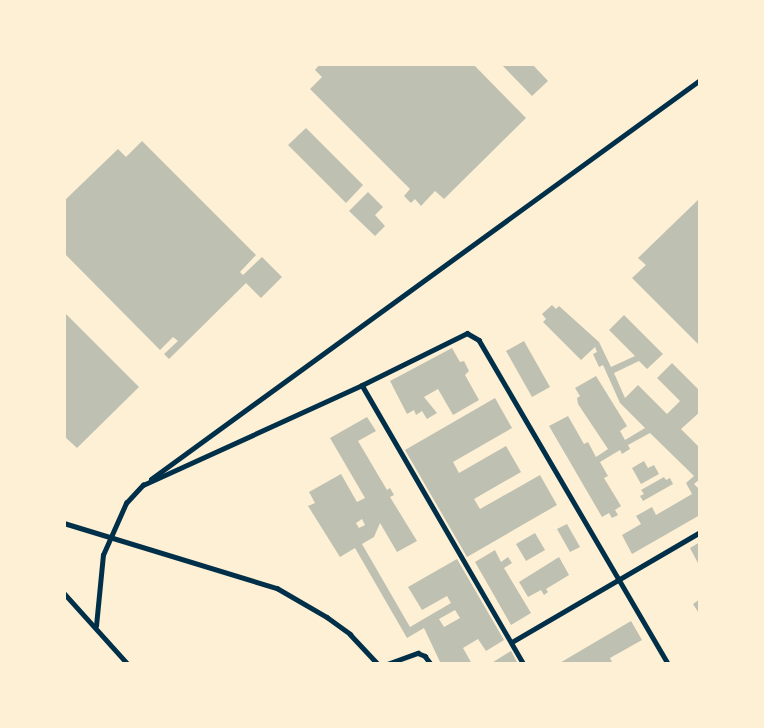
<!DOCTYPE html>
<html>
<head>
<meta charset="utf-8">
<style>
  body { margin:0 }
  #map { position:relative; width:764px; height:728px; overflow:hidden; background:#fdf0d5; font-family:"PT Sans",sans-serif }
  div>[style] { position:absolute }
  .building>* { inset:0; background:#bec0b2 }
  .service>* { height:4.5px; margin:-2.25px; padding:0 2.25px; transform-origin:2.25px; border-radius:2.25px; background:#003049 }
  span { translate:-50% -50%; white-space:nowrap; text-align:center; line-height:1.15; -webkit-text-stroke:6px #fdf0d5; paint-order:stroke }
  .frame { position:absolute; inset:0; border:66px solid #fdf0d5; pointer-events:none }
</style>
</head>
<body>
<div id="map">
  <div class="building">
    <div style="clip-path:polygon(320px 64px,473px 64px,526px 118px,444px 199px,435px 191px,421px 206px,415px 199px,411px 203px,404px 196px,410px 189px,310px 89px,322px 77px,315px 70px)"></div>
    <div style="clip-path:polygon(501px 64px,532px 64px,548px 81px,532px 96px)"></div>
    <div style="clip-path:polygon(306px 128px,363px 185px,346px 203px,288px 145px)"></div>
    <div style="clip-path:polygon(142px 141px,256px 255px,240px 272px,243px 275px,262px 257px,282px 277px,261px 298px,246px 283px,169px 359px,164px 354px,178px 341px,173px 337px,160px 350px,64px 253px,64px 201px,118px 149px,126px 157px)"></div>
    <div style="clip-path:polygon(368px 192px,383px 207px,375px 215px,385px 226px,375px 236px,349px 211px)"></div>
    <div style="clip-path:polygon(700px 198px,700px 346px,632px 278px,646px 265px,638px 258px)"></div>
    <div style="clip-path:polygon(552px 305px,556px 309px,559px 306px,599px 342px,611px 367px,635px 356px,609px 330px,624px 315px,663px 354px,647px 369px,639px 361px,614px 373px,625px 398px,638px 385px,667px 414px,680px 401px,657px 378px,672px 363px,700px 391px,700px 412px,681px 429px,700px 448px,700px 479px,694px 484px,700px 490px,700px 515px,632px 554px,622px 535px,641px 524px,636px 516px,652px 507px,656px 515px,692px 494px,686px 483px,694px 476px,650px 433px,628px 445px,630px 449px,622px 454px,620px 450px,600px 462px,608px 476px,604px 478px,621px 506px,615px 510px,618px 515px,612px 518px,609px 513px,602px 517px,549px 426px,568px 416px,584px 444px,588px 442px,596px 457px,608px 449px,578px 404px,577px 398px,580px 396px,575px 388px,596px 376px,627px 426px,620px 431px,625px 440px,645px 428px,620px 403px,603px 365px,599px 367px,593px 354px,597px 352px,595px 347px,581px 360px,543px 322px,546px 319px,542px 314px)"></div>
    <div style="clip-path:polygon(64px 312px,139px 387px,77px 448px,64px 436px)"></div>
    <div style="clip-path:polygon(524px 341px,550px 387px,532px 397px,506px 351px)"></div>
    <div style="clip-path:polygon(452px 348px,460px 362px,464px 361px,469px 371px,465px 375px,479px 400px,453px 415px,438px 389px,424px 397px,437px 413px,427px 419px,422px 411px,416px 415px,414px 410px,407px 414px,390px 381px)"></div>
    <div style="clip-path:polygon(495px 398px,512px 428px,453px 462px,459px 473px,506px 446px,521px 472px,474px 499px,480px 509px,540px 475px,557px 505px,467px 557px,405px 450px)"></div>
    <div style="clip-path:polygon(evenodd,367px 417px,376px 431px,358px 441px,387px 490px,390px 488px,394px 495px,390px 497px,417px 541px,397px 552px,380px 523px,374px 537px,362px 544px,410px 627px,451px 603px,447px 596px,422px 610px,408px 587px,457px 559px,504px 640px,486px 651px,478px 639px,463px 648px,472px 664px,441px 664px,424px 628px,407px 638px,355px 548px,340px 557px,308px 506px,315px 503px,309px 492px,341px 474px,357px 502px,365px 498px,330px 438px,367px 417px,362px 519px,365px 525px,359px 528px,356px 523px,362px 519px,367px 417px,455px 610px,460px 618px,444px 627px,439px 619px,455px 610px)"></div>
    <div style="clip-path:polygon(644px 461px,648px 468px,654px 465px,659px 474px,641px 484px,632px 468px)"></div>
    <div style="clip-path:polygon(664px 477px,666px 480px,670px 478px,673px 484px,643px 501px,640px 496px,644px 494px,641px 490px)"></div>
    <div style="clip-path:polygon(567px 524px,580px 547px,570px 552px,557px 529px)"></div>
    <div style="clip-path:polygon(535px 533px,545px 550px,526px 561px,516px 544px)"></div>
    <div style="clip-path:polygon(700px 542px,700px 567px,690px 548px)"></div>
    <div style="clip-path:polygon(495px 550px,501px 562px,508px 557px,512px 563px,504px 568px,531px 613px,511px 625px,475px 562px)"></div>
    <div style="clip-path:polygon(559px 557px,569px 575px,546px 589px,548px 592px,544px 595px,541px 590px,528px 597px,519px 582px)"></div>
    <div style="clip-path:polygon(700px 599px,700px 615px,693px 604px)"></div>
    <div style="clip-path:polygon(631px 621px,642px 640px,610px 658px,613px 664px,558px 664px)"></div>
    <div style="clip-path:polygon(511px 651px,518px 664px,490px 664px)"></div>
  </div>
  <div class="service">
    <div style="left:362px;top:385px;width:323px;rotate:59.9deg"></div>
    <div style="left:151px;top:479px;width:679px;rotate:-36.01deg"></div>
    <div style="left:64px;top:523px;width:223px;rotate:17deg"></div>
    <div style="left:277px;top:588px;width:58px;rotate:30.1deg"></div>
    <div style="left:327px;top:617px;width:29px;rotate:36deg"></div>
    <div style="left:350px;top:634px;width:41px;rotate:47deg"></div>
    <div style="left:64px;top:593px;width:96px;rotate:48deg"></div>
    <div style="left:96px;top:626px;width:71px;rotate:-84.4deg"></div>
    <div style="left:103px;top:555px;width:57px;rotate:-66.1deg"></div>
    <div style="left:126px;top:503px;width:25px;rotate:-47deg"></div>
    <div style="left:143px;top:485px;width:241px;rotate:-24.5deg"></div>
    <div style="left:362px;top:385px;width:117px;rotate:-26.3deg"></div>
    <div style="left:467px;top:333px;width:14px;rotate:30deg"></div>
    <div style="left:479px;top:340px;width:375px;rotate:59.7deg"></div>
    <div style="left:512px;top:642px;width:218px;rotate:-30.3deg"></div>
    <div style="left:387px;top:664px;width:33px;rotate:-20deg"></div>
    <div style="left:418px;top:653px;width:8px;rotate:23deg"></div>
    <div style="left:425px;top:656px;width:10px;rotate:53deg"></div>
  </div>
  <div class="frame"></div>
</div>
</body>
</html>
